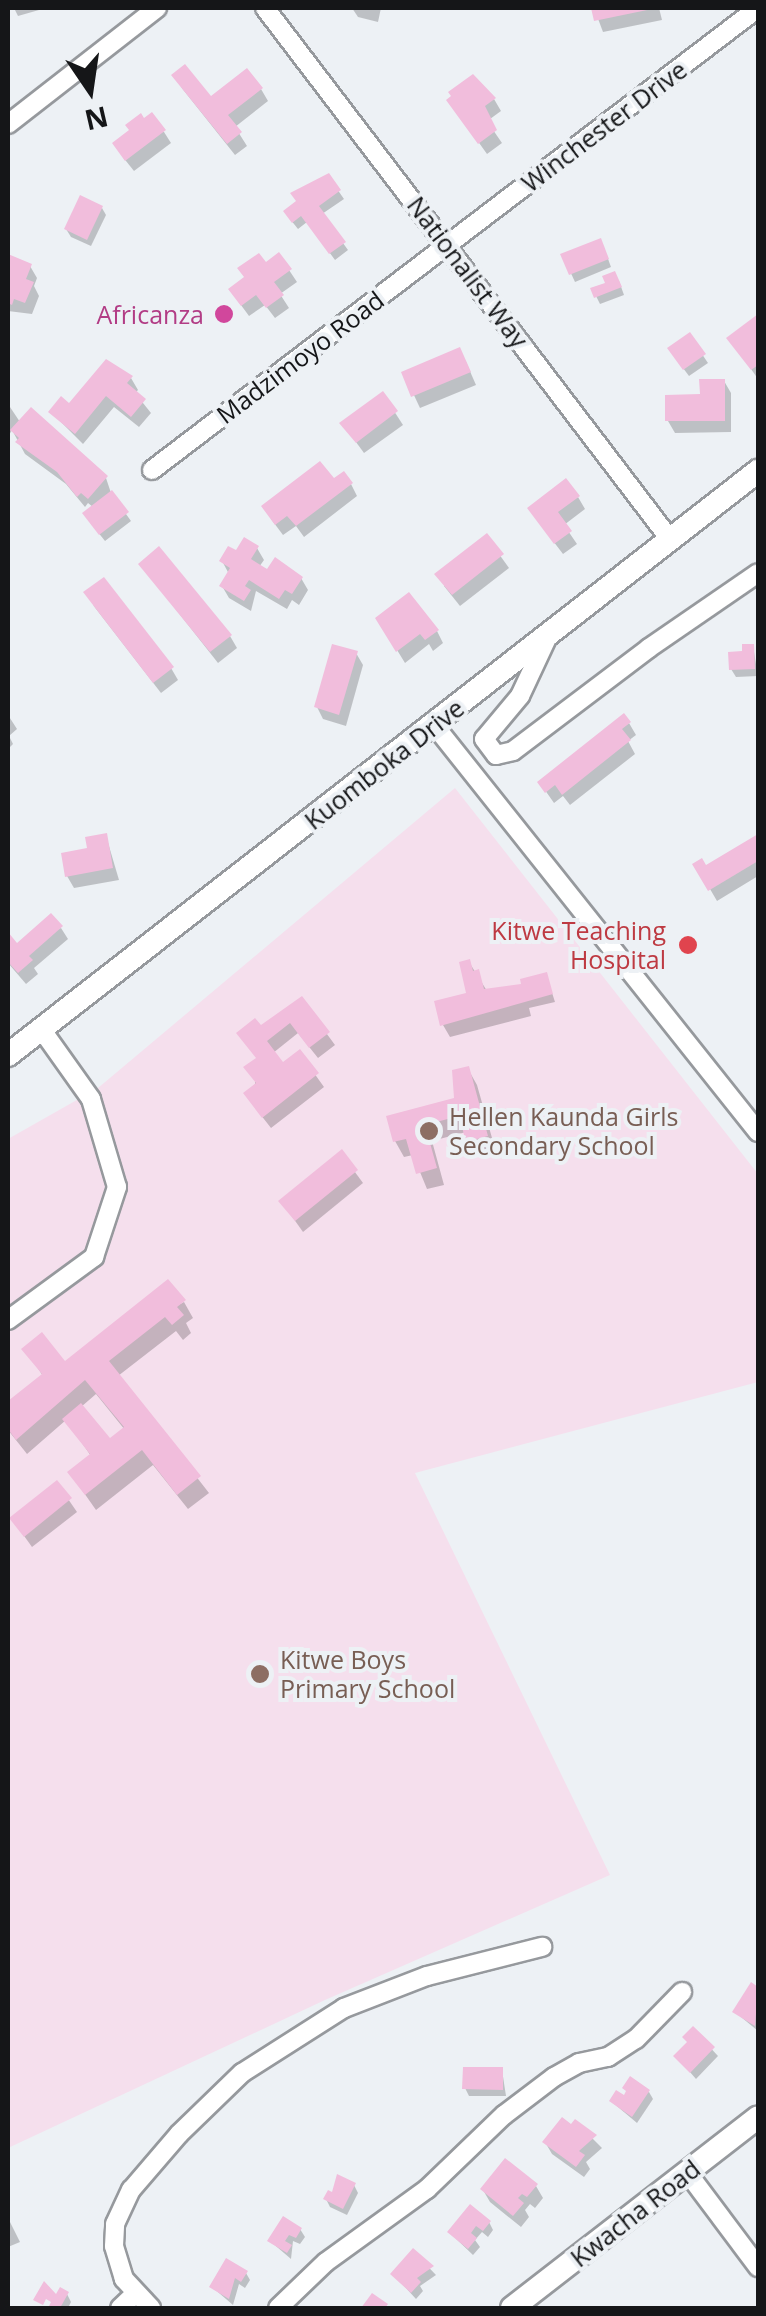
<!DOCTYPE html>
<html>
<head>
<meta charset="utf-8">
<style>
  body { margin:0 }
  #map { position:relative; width:766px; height:2316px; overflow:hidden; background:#edf1f5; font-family:"Open Sans",sans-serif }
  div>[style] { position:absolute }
  .education>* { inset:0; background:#f5dfed }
  .shadow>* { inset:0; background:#0003 }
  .building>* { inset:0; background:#f1bddc }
  .roads { filter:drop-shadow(2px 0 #96999d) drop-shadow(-2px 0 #96999d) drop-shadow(0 2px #96999d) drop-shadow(0 -2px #96999d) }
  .minor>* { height:18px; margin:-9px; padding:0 9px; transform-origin:9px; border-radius:9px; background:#fff }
  .major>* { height:22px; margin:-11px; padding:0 11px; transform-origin:11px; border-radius:11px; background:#fff }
  .dots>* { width:28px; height:28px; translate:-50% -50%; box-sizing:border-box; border:5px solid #edf1f5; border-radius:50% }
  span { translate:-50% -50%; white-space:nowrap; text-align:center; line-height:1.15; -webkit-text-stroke:8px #edf1f5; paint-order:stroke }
  .street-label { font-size:25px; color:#151618 }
  .hotel-label { font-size:25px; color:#b23c85 }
  .right { translate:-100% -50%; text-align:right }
  .health-label { font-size:25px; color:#be3a42 }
  .education-label { font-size:25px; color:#785e54 }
  .left { translate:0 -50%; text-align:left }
  .frame { position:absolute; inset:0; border:10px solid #151618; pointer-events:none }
  .north { position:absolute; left:40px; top:40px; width:100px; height:100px; -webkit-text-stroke:8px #edf1f5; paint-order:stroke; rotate:167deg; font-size:28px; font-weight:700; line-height:40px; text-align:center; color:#151618 }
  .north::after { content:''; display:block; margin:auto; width:35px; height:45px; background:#151618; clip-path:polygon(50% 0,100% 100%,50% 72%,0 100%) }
</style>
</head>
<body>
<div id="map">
  <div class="education">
    <div style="clip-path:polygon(455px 788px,758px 1174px,758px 1382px,415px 1473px,610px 1875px,325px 2000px,8px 2148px,8px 1139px,98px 1088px)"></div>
  </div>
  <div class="shadow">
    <div style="clip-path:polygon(14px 8px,46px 8px,18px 16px)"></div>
    <div style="clip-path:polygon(352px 8px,381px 8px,378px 22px,358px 17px)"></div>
    <div style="clip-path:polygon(594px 8px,659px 8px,662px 20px,603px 32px)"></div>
    <div style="clip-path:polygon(181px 87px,210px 100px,261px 89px,268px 101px,235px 127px,247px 146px,235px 155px)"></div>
    <div style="clip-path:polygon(494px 99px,501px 111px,490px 119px,491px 127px,502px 143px,487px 154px,457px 112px)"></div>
    <div style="clip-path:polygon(144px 121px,164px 132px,171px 143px,134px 171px,122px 156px)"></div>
    <div style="clip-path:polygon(328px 176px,344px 199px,322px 214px,348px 250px,335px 260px,307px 222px,298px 229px,290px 219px)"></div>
    <div style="clip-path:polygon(102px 208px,106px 215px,91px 246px,71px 237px,66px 229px)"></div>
    <div style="clip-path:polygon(604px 248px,611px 267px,575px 282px,563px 256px)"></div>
    <div style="clip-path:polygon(279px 255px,297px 282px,280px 294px,289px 308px,275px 318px,265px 305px,249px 316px,238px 301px,265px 265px)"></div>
    <div style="clip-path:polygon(8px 257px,30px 266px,37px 278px,34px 286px,39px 296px,32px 314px,8px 311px)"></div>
    <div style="clip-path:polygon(619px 281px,624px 295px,600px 304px,596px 296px,608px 284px)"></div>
    <div style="clip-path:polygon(758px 317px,758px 379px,730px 339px)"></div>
    <div style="clip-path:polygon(689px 335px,708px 363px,689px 376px,674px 356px)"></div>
    <div style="clip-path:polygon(466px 362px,476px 385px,420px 408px,404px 374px)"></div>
    <div style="clip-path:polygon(131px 378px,138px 390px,135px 393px,151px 413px,139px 427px,114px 407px,83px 444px,51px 412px)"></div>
    <div style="clip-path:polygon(724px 381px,731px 393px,731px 432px,675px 433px,668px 421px)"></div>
    <div style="clip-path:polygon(383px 394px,403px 425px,364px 453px,342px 423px)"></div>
    <div style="clip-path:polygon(8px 404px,20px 422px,31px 410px,106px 478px,111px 493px,131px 521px,105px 541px,89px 521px,93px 507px,88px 503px,85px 507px,66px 484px,25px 454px,12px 430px,8px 437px)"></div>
    <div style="clip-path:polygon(333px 482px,351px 484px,357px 496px,304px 537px,296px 526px,283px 535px,271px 519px)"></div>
    <div style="clip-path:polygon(578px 497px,585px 509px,564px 525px,577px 544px,563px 554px,537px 520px)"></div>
    <div style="clip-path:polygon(486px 536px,509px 568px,460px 606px,444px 586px)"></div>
    <div style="clip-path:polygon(257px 548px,264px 560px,259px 567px,301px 578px,308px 590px,299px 605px,292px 600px,287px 609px,256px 591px,251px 611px,229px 598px,222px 586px,229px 574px,222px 561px)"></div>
    <div style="clip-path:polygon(141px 565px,230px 636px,237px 648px,218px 663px)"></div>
    <div style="clip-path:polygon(93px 605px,171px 668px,178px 680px,161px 693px)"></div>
    <div style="clip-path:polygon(378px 619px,437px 631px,443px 643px,433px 651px,429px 644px,405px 663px)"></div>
    <div style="clip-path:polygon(753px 646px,758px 676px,736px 677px,731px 669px)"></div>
    <div style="clip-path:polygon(356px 653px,363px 665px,346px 726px,323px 719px,317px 707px)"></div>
    <div style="clip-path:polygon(8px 715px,17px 729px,9px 736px,13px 744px,8px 749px)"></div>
    <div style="clip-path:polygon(629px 723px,636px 735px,628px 741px,635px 754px,570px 805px,563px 796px,554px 803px,540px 783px)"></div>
    <div style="clip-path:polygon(106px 836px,119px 880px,74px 888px,67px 876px)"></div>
    <div style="clip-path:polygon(758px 837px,758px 876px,717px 901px,696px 865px,706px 868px)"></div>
    <div style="clip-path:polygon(61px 928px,68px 939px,34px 968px,38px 974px,26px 984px,8px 963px,8px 936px,17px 946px)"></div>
    <div style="clip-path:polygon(469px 962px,487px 991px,524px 986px,546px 974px,555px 1002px,529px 1008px,531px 1016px,450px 1037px,443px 1025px,469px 995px)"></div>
    <div style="clip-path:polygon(302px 1000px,335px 1045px,318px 1058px,298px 1033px,273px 1053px,282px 1065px,299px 1052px,324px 1087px,271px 1128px,253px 1105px,260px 1028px)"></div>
    <div style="clip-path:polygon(468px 1069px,477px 1085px,496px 1152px,478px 1157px,466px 1132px,432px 1141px,444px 1185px,427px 1189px,413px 1155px,404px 1157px,395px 1141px,458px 1100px)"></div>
    <div style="clip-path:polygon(341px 1153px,363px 1183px,303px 1232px,281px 1201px)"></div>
    <div style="clip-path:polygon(evenodd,184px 1302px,193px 1318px,186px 1323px,191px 1333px,183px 1340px,176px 1331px,118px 1376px,209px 1493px,188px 1509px,153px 1465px,96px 1510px,70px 1473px,91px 1456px,66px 1420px,27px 1454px,8px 1430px,8px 1404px,43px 1376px,25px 1349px,64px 1365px,184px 1302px,96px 1394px,125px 1430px,109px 1442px,81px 1407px,96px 1394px)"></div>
    <div style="clip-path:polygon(57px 1483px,77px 1512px,32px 1547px,12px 1519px)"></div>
    <div style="clip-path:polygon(752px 1986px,758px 1990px,758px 2031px,735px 2012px)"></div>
    <div style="clip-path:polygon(693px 2029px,718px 2056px,696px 2079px,676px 2056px,688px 2044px)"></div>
    <div style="clip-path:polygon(502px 2070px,506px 2096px,469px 2096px,465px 2088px)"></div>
    <div style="clip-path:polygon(649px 2092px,653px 2099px,637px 2123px,612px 2102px)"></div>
    <div style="clip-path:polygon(576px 2122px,602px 2148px,586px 2162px,590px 2169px,584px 2177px,552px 2154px,545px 2142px)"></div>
    <div style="clip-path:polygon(354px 2185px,358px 2193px,347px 2215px,330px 2207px,326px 2199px)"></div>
    <div style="clip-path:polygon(536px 2186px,543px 2198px,535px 2208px,530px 2204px,525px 2210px,529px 2217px,521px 2227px,490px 2202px,483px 2190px)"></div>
    <div style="clip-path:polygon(8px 2218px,20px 2242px,8px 2247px)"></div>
    <div style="clip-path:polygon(489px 2222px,493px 2230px,488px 2237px,482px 2232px,475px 2240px,480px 2247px,473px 2255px,450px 2233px)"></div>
    <div style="clip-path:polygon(300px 2229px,305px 2237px,300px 2244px,293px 2241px,291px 2259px,270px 2241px)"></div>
    <div style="clip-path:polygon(413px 2251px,436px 2275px,420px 2286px,423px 2291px,416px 2299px,393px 2274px)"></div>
    <div style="clip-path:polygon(246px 2273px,250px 2280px,245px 2288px,239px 2284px,233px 2305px,212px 2287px)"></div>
    <div style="clip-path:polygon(67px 2294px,71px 2302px,68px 2308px,49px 2308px,56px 2298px)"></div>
  </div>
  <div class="building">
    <div style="clip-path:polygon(591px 8px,652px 8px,652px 9px,594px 21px)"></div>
    <div style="clip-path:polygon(185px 64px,211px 96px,247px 68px,263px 88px,228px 115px,242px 132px,227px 144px,171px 75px)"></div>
    <div style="clip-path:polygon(473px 74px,496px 98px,485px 106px,497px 130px,478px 144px,446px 100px,451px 96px,448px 92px)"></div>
    <div style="clip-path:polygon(152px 112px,166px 130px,125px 161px,112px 143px,129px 130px,125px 125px,141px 113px,144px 118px)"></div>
    <div style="clip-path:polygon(329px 173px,341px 190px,319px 206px,346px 242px,329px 254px,301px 216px,292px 223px,283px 211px,296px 201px,290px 193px)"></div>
    <div style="clip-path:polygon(80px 195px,103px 206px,87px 240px,64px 229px)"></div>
    <div style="clip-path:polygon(601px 238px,609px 259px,569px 275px,560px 254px)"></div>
    <div style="clip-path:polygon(279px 252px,292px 269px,274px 282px,284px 295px,266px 308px,256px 295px,241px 306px,228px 289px,244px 277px,237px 268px,259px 253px,266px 262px)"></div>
    <div style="clip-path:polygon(8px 254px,32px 264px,26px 279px,34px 282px,25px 303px,14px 299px,12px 305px,8px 303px)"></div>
    <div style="clip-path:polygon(615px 271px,622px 287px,594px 298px,590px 288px,605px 283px,602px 276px)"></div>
    <div style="clip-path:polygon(758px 314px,758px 365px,751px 370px,726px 338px)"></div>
    <div style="clip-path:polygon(690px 332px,706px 354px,683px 370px,667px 348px)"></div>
    <div style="clip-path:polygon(460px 347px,471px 372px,411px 397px,401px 372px)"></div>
    <div style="clip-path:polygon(106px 359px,133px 376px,127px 383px,146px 399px,131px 417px,106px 396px,75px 434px,48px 412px,61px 396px,69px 403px)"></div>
    <div style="clip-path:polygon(699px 379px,725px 379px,725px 421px,665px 421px,665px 395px,700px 394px)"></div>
    <div style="clip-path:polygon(383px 391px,398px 411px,356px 443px,339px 423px)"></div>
    <div style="clip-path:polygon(31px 407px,108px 476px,88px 499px,81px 493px,77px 497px,57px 472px,15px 442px,19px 438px,10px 430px)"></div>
    <div style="clip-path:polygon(320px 461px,334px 478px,344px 471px,353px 483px,296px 526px,287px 516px,275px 525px,261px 506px)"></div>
    <div style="clip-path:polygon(566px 478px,580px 496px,558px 512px,572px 531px,554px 544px,527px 508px)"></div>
    <div style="clip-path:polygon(112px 490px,129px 512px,99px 535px,82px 513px)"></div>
    <div style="clip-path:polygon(487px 533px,504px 554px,452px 595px,434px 574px)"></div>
    <div style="clip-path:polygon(244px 537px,259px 546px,251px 559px,267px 569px,275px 557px,303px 577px,292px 594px,285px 590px,279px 599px,249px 580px,245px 586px,251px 590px,244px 601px,219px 586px,230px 568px,219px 561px,228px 546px,236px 550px)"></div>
    <div style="clip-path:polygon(159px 546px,232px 635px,210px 652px,138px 564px)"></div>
    <div style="clip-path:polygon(104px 577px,174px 667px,153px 683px,83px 592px)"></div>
    <div style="clip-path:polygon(409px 592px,439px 630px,425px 640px,420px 634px,396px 652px,375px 618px)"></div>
    <div style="clip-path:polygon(332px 644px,358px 651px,339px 715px,314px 707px)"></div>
    <div style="clip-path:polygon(742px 644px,754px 644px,755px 669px,729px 670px,728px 652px,742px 651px)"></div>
    <div style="clip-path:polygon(624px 713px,631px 722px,622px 729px,631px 740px,562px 795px,555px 785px,545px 793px,537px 782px)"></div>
    <div style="clip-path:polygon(107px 833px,113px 868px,65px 877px,61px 853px,87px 848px,85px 837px)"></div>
    <div style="clip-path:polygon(758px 834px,758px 861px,708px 891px,692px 864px,702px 858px,706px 865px)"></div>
    <div style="clip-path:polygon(51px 913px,63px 926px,29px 956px,33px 960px,18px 973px,8px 962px,8px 932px,17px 943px)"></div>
    <div style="clip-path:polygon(470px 959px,473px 971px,479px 969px,484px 989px,521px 984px,520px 979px,547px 972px,553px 994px,440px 1026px,434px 1001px,466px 993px,459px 962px)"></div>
    <div style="clip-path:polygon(302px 996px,330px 1032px,309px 1048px,290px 1023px,267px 1041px,283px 1062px,300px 1049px,319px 1073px,262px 1118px,243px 1093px,256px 1083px,243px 1067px,256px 1058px,236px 1033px,255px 1018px,261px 1025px)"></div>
    <div style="clip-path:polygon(469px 1066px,488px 1136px,466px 1142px,459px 1116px,425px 1125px,437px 1168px,416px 1174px,406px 1139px,393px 1142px,386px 1116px,454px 1098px,452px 1070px)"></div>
    <div style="clip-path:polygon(342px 1149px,358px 1170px,295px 1221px,278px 1201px)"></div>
    <div style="clip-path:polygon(168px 1279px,186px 1300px,177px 1307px,184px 1315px,172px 1325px,165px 1317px,109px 1361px,201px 1476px,177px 1495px,142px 1450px,85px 1495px,67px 1472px,90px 1454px,62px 1419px,81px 1403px,110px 1438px,124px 1427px,85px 1380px,16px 1440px,8px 1429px,8px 1401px,42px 1374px,21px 1349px,42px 1332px,65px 1361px)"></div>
    <div style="clip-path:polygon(57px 1480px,72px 1498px,24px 1537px,9px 1518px)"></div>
    <div style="clip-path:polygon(751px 1982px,758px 1987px,755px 2026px,732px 2012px)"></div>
    <div style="clip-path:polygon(693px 2026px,715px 2047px,690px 2073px,673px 2056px,687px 2042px,682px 2037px)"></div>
    <div style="clip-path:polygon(463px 2067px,503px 2067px,503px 2090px,462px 2089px)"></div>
    <div style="clip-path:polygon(630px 2076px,650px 2090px,632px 2117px,609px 2101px,616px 2090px,624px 2095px,626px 2091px,622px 2088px)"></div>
    <div style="clip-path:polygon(562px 2117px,571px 2124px,575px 2119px,597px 2135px,579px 2151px,585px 2155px,576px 2167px,542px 2142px)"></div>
    <div style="clip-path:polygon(505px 2158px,538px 2184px,527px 2197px,522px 2194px,518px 2198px,524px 2203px,513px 2216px,480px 2189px)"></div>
    <div style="clip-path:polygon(337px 2174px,356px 2183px,343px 2209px,323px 2199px,328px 2190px,332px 2192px)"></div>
    <div style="clip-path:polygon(470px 2204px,491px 2221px,483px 2231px,476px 2226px,471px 2233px,477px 2238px,468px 2249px,447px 2232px)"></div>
    <div style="clip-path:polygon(283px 2216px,302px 2228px,296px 2238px,289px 2235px,285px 2241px,292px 2245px,287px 2253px,267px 2241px)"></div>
    <div style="clip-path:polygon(413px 2248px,434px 2266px,417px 2278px,421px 2282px,411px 2293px,390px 2274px)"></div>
    <div style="clip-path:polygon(226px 2258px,248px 2271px,241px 2282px,235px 2278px,229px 2299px,209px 2287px)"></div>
    <div style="clip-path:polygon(44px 2281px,56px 2294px,60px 2287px,69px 2292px,60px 2308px,48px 2308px,51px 2302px,46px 2299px,43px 2305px,33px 2300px)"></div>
    <div style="clip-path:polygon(372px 2293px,388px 2304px,385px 2308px,361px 2308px)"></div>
  </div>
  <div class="roads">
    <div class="minor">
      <div style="left:265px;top:8px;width:666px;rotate:52.68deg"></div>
      <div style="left:8px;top:124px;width:189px;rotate:-37.9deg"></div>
      <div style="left:152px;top:470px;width:762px;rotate:-37.32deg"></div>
      <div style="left:549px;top:634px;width:68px;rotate:115.1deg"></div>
      <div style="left:520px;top:696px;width:56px;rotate:129.9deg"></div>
      <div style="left:484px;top:739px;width:20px;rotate:53deg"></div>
      <div style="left:496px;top:755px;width:17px;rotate:-13deg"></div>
      <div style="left:513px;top:751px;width:171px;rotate:-37.1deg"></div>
      <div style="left:649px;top:648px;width:132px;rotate:-34.5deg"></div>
      <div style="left:435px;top:726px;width:519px;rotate:51.5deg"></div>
      <div style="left:8px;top:1320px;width:107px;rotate:-36.2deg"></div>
      <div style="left:94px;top:1257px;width:74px;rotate:-71.8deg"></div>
      <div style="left:117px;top:1187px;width:92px;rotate:-106.5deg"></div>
      <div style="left:91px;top:1099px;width:85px;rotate:-125.4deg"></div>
      <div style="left:687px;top:2172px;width:119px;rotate:53.2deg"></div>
      <div style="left:120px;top:2308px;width:21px;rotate:-43deg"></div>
      <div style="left:151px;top:2308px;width:40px;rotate:-133deg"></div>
      <div style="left:124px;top:2279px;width:34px;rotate:-107deg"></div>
      <div style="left:114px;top:2246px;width:22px;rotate:-87deg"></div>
      <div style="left:115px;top:2224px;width:38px;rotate:-65deg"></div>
      <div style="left:131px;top:2190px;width:74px;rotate:-49.4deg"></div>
      <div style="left:179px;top:2134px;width:88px;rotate:-44.1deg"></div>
      <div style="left:242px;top:2073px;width:121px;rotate:-32.5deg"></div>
      <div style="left:344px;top:2008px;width:89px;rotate:-21.1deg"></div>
      <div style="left:427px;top:1976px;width:119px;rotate:-14.2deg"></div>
      <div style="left:278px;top:2308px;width:66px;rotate:-43.8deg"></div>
      <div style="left:326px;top:2262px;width:125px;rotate:-35.9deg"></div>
      <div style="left:427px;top:2189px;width:107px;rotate:-43.9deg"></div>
      <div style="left:504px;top:2115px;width:63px;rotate:-37.2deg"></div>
      <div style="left:554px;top:2077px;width:29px;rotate:-29deg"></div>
      <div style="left:579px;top:2063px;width:30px;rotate:-12deg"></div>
      <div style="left:608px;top:2057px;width:33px;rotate:-33deg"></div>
      <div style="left:636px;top:2039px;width:66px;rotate:-45.6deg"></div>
    </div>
    <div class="major">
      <div style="left:8px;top:1055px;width:951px;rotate:-37.91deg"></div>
      <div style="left:512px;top:2308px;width:311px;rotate:-37.8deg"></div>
    </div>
  </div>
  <div class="dots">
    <div style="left:224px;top:314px;background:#d1479c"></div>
    <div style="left:688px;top:945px;background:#e0444e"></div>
    <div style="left:429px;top:1131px;background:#8d6e63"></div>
    <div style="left:260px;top:1674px;background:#8d6e63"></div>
  </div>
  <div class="street-label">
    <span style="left:604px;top:126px;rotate:-37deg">Winchester Drive</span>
    <span style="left:468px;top:272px;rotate:53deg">Nationalist Way</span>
    <span style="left:300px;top:357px;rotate:-37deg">Madzimoyo Road</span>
    <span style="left:384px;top:764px;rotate:-38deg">Kuomboka Drive</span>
    <span style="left:635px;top:2213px;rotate:-38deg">Kwacha Road</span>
  </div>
  <div class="hotel-label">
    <span class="right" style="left:204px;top:314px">Africanza</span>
  </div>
  <div class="health-label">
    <span class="right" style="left:666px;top:945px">Kitwe Teaching<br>Hospital</span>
  </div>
  <div class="education-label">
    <span class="left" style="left:449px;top:1131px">Hellen Kaunda Girls<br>Secondary School</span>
    <span class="left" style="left:280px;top:1674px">Kitwe Boys<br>Primary School</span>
  </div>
  <div class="frame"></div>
  <div class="north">N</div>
</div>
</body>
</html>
